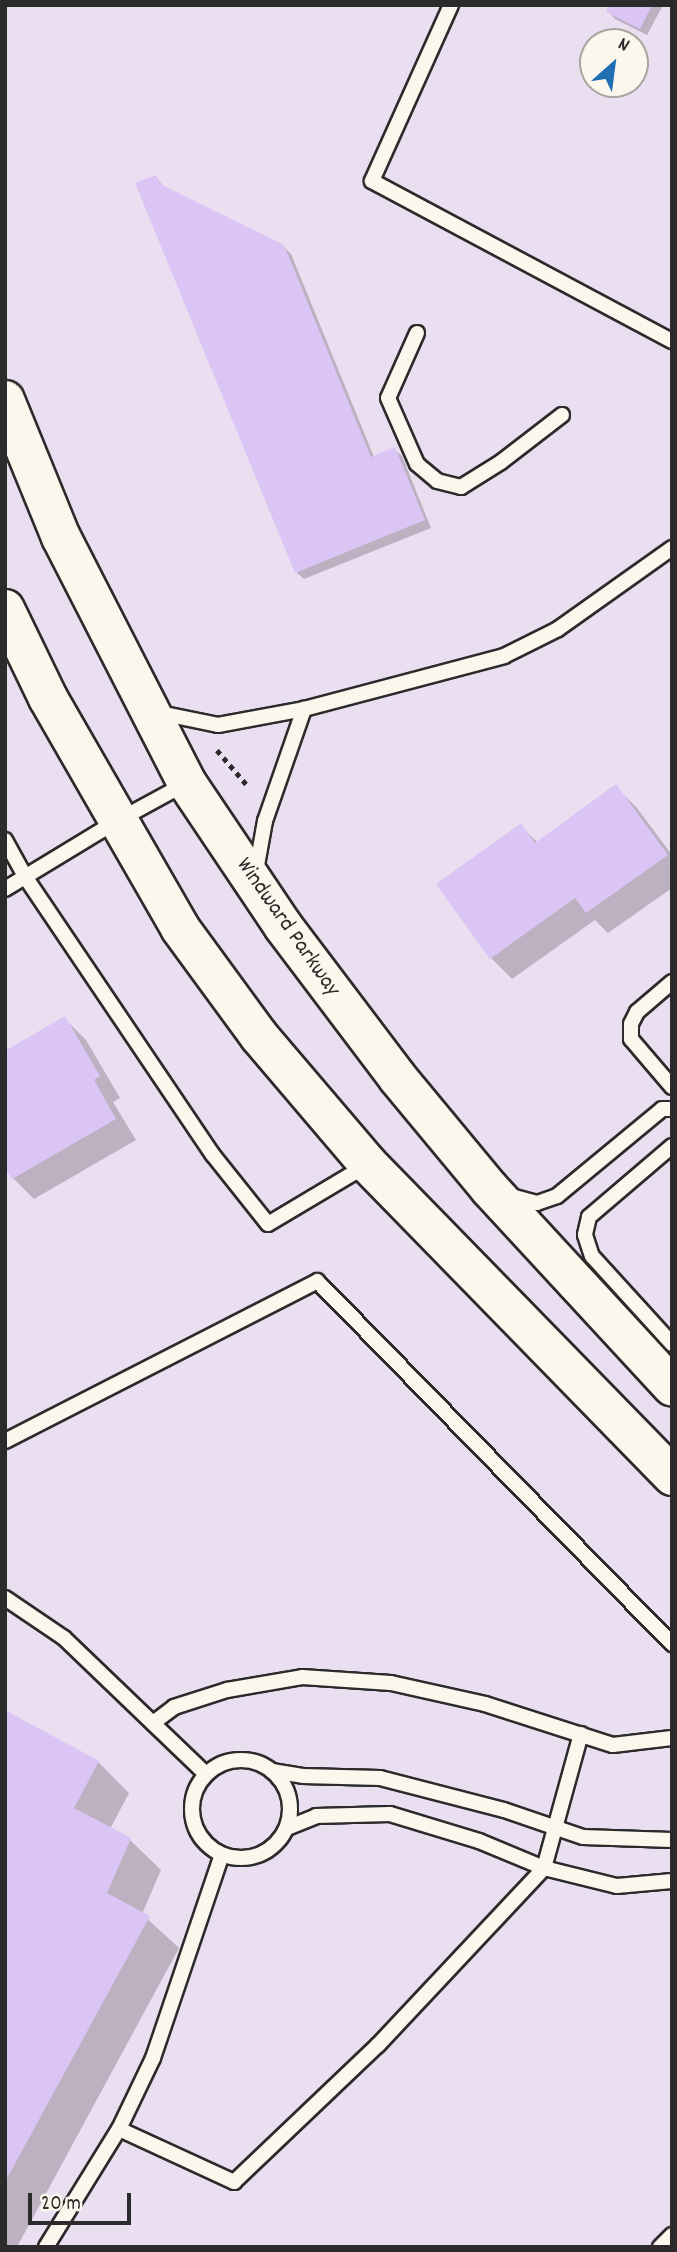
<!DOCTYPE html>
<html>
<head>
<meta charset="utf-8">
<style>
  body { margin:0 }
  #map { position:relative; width:677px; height:2252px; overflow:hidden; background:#f1e8ef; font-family:Dekko,sans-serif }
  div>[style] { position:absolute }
  .built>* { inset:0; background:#eadef1 }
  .shadow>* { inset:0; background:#0003 }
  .building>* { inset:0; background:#dac5f5 }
  .path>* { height:4.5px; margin-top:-2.25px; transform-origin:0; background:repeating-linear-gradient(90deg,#2b2b2b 0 5px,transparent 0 10px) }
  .roads { filter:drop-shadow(2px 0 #2b2b2b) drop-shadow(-2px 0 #2b2b2b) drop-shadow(0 2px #2b2b2b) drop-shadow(0 -2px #2b2b2b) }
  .service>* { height:14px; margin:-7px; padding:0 7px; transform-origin:7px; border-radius:7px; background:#fbf7ec }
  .service>.ring { margin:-7px; padding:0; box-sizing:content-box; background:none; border:14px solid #fbf7ec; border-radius:50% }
  .secondary>* { height:38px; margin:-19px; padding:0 19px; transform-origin:19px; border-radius:19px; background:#fbf7ec }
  span { translate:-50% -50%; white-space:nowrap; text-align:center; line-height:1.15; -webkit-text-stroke:5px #fbf7ec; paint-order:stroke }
  .street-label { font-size:23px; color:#2b2b2b }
  .frame { position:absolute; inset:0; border:7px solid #2b2b2b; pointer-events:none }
  .north { position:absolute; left:579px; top:28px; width:70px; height:70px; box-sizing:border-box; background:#fbf7ec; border:2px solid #a8a59f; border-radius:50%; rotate:28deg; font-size:19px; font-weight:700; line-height:28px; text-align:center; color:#2b2b2b }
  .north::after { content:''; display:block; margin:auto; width:24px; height:32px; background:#1f6fb2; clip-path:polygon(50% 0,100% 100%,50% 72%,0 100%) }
  .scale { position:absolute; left:28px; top:2193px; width:103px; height:32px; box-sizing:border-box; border:4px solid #2b2b2b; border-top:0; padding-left:9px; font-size:21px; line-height:24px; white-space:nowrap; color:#2b2b2b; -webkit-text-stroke:5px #fbf7ec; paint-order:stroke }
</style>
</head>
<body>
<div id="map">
  <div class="built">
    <div style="clip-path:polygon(evenodd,5px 5px,672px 5px,672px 2247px,5px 2247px,5px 5px,593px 42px,635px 42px,635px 84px,593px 84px,593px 42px)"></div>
  </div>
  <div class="shadow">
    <div style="clip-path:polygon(611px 5px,663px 5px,647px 35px,615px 19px,608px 11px)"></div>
    <div style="clip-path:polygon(156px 177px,165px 189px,283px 246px,291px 254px,374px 457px,394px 449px,402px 456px,431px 528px,304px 579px,296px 572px)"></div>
    <div style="clip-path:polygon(616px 787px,637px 808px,672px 855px,672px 888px,608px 933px,595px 920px,512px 979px,491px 958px,520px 825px,538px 843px)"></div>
    <div style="clip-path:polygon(65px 1019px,86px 1040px,120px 1098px,113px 1102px,136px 1140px,34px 1199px,13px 1178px)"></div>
    <div style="clip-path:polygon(5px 1712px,98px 1762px,129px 1793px,110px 1829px,130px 1840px,161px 1870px,142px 1914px,179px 1948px,17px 2247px,5px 2247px)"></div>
  </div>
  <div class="building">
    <div style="clip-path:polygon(609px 5px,652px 5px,640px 29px,606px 12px)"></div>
    <div style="clip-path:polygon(156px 175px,160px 184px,284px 245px,371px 457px,395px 447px,425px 520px,295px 573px,135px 183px)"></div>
    <div style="clip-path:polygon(616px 784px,668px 855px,586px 913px,575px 898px,490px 959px,436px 884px,521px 823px,535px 843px)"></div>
    <div style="clip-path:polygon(65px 1016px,100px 1076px,94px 1080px,116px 1119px,12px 1179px,5px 1168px,5px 1051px)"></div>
    <div style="clip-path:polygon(5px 1710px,99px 1761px,74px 1808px,131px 1838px,107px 1893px,150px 1916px,5px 2182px)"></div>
  </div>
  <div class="path">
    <div style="left:217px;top:750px;width:48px;rotate:49.3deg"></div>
  </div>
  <div class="roads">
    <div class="service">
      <div style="left:451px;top:5px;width:193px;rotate:114.2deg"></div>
      <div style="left:372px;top:181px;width:340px;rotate:28.1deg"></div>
      <div style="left:417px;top:333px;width:71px;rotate:114deg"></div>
      <div style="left:388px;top:398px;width:72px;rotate:66.3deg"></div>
      <div style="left:417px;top:464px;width:26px;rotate:40deg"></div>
      <div style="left:437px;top:481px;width:25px;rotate:14deg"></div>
      <div style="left:461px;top:487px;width:47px;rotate:-32deg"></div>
      <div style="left:501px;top:462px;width:77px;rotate:-37.6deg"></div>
      <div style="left:155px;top:712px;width:64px;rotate:11.7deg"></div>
      <div style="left:218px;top:725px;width:87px;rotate:-10.5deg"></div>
      <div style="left:304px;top:709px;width:207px;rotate:-14.8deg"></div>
      <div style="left:504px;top:656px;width:60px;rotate:-26.6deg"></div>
      <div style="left:558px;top:629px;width:140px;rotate:-35.4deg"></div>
      <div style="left:5px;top:840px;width:43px;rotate:61.1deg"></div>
      <div style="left:26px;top:878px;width:334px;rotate:56deg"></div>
      <div style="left:213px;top:1155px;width:88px;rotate:51.4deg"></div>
      <div style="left:268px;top:1224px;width:115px;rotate:-30.8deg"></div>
      <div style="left:256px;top:871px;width:51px;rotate:-79.8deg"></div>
      <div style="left:265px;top:821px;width:119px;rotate:-70.8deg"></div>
      <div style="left:5px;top:889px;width:131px;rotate:-31.3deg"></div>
      <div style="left:117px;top:821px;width:77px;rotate:-28.6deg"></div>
      <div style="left:672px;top:982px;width:46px;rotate:139.4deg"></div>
      <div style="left:637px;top:1012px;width:13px;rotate:117deg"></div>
      <div style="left:631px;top:1024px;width:15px;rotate:90deg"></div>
      <div style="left:631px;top:1039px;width:63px;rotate:49.5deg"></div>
      <div style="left:672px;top:1146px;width:109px;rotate:139.5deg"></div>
      <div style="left:589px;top:1217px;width:18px;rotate:103deg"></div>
      <div style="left:585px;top:1235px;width:22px;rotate:72deg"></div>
      <div style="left:592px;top:1256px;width:119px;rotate:47.7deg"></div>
      <div style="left:511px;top:1196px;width:27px;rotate:15deg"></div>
      <div style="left:537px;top:1203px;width:21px;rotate:-19deg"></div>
      <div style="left:557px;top:1196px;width:136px;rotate:-39.6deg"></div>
      <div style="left:662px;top:1109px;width:10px"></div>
      <div style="left:5px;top:1441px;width:351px;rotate:-27.1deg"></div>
      <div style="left:317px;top:1281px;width:508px;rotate:45.64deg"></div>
      <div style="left:5px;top:1598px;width:71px;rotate:34.1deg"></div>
      <div style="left:64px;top:1638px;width:197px;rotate:43.8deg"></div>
      <div style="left:153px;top:1723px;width:26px;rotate:-37deg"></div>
      <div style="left:174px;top:1707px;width:56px;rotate:-17.8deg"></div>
      <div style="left:227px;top:1690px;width:76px;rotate:-9.8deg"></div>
      <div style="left:302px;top:1677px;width:89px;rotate:3.9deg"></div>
      <div style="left:391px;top:1683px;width:96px;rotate:12.6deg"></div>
      <div style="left:485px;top:1704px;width:134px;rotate:17.8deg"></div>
      <div style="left:613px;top:1745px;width:59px;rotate:-6.8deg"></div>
      <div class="ring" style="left:192px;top:1760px;width:84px;height:84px"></div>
      <div style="left:272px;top:1771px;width:31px;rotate:9deg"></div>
      <div style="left:303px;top:1776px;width:77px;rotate:1.5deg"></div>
      <div style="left:380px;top:1778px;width:128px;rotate:14.5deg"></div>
      <div style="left:504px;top:1810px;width:83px;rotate:18.9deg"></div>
      <div style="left:583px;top:1837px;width:89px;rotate:1.9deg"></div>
      <div style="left:287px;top:1828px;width:31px;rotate:-22deg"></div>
      <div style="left:316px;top:1816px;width:74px;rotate:-1.5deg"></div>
      <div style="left:390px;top:1814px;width:93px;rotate:16.9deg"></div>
      <div style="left:479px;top:1841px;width:70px;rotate:22.6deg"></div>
      <div style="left:544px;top:1868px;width:75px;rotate:13.9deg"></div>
      <div style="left:617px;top:1886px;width:55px;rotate:-5.2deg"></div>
      <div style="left:119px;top:2129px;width:127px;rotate:24.7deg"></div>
      <div style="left:234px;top:2182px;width:199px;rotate:-43.6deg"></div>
      <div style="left:378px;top:2045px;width:243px;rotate:-46.8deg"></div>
      <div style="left:544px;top:1868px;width:139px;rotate:-74.6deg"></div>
      <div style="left:46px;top:2247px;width:139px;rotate:-58.3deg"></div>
      <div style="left:119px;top:2129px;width:79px;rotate:-64.4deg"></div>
      <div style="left:153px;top:2058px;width:215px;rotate:-71.3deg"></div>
      <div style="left:660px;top:2247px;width:17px;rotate:-45deg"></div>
    </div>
    <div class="secondary">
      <div style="left:5px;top:400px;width:148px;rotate:67.8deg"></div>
      <div style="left:61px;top:537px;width:276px;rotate:62.9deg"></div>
      <div style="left:187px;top:783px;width:172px;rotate:56.1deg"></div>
      <div style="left:283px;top:926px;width:189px;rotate:52.9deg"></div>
      <div style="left:397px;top:1077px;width:144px;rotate:50.3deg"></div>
      <div style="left:489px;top:1188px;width:270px;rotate:47.3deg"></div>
      <div style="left:5px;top:609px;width:99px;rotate:64.2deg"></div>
      <div style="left:48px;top:698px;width:265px;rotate:60.1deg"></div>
      <div style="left:180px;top:928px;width:134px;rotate:53.8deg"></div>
      <div style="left:259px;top:1036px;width:168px;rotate:49.6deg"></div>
      <div style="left:368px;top:1164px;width:436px;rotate:45.7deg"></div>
    </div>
  </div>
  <div class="street-label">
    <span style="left:287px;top:928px;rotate:55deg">Windward Parkway</span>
  </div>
  <div class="frame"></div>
  <div class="north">N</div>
  <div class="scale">20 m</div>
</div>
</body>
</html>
